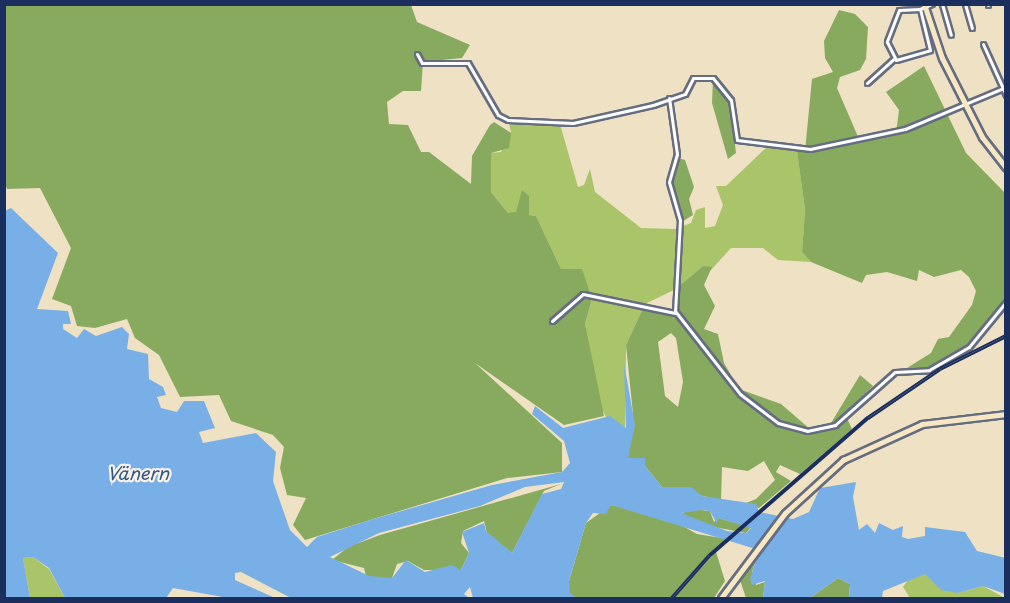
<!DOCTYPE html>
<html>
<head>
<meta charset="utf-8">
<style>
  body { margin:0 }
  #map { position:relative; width:1010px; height:603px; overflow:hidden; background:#efe1c3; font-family:"Playpen Sans",sans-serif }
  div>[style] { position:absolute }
  .green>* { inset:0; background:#aac46a }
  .forest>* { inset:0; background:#87aa5e }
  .water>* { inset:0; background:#79afe7 }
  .roads { filter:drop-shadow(2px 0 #656d81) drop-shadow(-2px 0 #656d81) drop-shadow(0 2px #656d81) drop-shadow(0 -2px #656d81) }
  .street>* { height:3px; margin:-1.5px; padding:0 1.5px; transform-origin:1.5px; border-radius:1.5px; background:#fff }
  .secondary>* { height:5px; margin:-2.5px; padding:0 2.5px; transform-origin:2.5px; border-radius:2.5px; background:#f7e8c3 }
  .rail>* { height:4px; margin-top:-2px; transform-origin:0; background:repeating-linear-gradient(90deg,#f7f3e8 0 4.5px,#1b2f5e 0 9px); box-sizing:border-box; border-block:2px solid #1b2f5e }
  span { translate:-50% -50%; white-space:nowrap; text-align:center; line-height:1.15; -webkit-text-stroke:4.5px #f7f3e8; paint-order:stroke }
  .water-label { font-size:18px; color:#375587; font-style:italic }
  .frame { position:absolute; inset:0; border:6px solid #1b2f5e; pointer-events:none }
</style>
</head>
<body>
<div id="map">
  <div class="green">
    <div style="clip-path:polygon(509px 123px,560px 124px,578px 187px,584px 185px,590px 169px,595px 192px,641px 228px,675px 229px,691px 223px,696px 210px,705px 207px,705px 228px,715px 226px,723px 205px,716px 186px,726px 186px,768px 146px,797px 150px,805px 210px,802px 252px,811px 262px,778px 260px,763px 248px,731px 248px,711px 270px,703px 266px,680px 287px,645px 304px,626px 345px,625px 428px,606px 417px,597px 399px,585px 324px,592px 299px,561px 269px,536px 216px,508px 213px,491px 192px,491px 153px,501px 152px,511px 133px)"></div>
    <div style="clip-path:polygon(33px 557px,49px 569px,65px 598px,30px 598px,23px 558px)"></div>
    <div style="clip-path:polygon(925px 574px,958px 593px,983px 586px,1005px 598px,910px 598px,903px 587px,910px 577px)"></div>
  </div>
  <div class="forest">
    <div style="clip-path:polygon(4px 5px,411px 5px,417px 22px,470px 45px,462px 58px,423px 62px,421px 91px,403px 91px,387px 102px,389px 124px,408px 125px,421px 152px,429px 152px,471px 184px,472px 156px,490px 125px,494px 122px,511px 133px,509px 148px,491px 153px,491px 192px,508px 213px,516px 212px,522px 190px,529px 196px,529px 215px,536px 216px,561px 269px,582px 269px,592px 299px,585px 324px,604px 416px,564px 425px,475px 363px,562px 443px,562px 472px,507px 478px,305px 540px,293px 525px,306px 498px,287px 495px,280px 468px,284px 447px,273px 435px,231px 421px,219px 395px,180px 397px,159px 355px,135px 338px,127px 319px,95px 328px,77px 326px,71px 306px,52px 299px,71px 248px,40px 188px,7px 189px,5px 184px)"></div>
    <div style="clip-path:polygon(839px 10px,855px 14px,868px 27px,866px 59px,860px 70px,840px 77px,837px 88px,859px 139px,896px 134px,899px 110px,886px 92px,924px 66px,966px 153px,1005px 193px,1005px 301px,968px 347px,924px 370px,907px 368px,931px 353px,938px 339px,949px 337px,972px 305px,976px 291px,969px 277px,961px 270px,934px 277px,919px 270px,917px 281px,887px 272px,866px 275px,862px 283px,811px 262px,802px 252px,805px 210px,797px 151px,805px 151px,812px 79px,833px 72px,825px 58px,824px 41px)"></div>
    <div style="clip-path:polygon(713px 80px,730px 102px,736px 153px,728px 159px,712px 103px)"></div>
    <div style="clip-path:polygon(678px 158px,685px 160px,694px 187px,689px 199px,693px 215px,680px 223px,671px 183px)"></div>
    <div style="clip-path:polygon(evenodd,703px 266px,712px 267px,704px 285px,715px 306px,704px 329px,718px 334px,724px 363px,739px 389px,781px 404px,810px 429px,831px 423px,860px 375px,873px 386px,845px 414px,852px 429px,800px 474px,780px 465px,776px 472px,791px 481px,759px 508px,741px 505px,756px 499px,775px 480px,764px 461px,748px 471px,722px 467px,721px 500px,662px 487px,645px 466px,645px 458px,628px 458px,633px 414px,626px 345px,645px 304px,678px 312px,676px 289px,703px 266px,671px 333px,676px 338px,683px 382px,678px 407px,665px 396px,658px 342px,671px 333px)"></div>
    <div style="clip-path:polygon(561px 484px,544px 491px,512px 553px,487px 533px,484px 521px,463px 531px,461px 543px,469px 553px,461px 570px,424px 570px,408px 561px,397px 564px,392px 578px,374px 578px,366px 576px,364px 568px,332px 560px,348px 547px,380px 535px)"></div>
    <div style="clip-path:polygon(611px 505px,670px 519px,697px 534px,727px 539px,670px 598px,576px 598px,569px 593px,569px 581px,586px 523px)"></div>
    <div style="clip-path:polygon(691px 509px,710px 511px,714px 522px,718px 518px,751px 527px,746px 533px,703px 525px,681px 514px)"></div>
    <div style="clip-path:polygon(759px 550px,752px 572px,756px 585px,765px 582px,763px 598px,746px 598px,739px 577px)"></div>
    <div style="clip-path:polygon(716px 552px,725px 581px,714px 598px,673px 598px)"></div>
    <div style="clip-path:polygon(838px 578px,850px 584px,849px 598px,810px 598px)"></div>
  </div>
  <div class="water">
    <div style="clip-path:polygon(evenodd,11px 208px,58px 253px,37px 309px,68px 311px,71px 324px,63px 324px,63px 329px,77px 338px,84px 329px,96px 336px,122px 327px,129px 334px,127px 349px,148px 354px,149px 379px,163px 387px,166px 395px,157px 397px,161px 408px,177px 412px,184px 401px,204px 401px,215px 428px,199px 432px,203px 443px,256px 433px,276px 452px,273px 481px,290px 530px,307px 547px,317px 537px,370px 520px,492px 485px,562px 472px,570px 463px,564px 441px,532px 414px,535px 406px,563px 428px,610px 416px,626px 428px,624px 363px,635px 425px,628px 458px,645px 458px,645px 466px,662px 487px,691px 487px,702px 496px,756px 504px,759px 512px,793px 519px,809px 512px,820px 488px,856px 482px,853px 497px,859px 530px,867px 524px,875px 533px,879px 523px,893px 530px,903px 526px,902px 537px,908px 539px,925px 536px,925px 527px,965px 532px,977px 551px,1006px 558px,1005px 594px,983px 586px,958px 593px,941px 590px,925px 574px,883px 591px,882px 598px,849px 598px,850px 584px,838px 578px,810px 598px,763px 598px,765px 581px,752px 585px,750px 579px,759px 550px,611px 505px,606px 514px,593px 513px,586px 523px,569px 581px,570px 593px,576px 598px,473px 598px,470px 587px,464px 594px,469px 598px,291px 598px,241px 572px,235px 573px,235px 580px,275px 598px,228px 598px,173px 588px,166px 598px,65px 598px,49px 568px,33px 557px,23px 558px,30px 598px,6px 598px,4px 211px,11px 208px,564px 482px,561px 489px,542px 494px,512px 553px,486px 531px,484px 523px,462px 532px,469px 553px,461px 570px,452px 565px,425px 572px,406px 560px,392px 578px,369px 576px,330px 557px,379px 533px,480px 506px,525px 487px,564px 482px,11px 208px,701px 510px,710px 511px,717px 524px,718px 518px,751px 528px,746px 533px,727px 531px,681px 513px,701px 510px)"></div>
  </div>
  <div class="roads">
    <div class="street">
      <div style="left:942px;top:4px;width:32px;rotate:74deg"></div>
      <div style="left:965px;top:4px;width:25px;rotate:74deg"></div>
      <div style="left:988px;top:4px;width:1px;rotate:90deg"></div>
      <div style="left:920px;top:9px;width:21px;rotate:177deg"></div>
      <div style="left:899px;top:10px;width:34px;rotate:111deg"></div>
      <div style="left:887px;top:42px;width:20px;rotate:63deg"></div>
      <div style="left:896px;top:60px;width:35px;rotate:-16deg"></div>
      <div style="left:930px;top:50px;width:42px;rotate:-103.7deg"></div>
      <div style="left:920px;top:9px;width:13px;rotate:-23deg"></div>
      <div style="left:983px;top:44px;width:56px;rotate:65.7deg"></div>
      <div style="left:417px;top:54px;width:10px;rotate:61deg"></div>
      <div style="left:422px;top:63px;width:46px"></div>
      <div style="left:468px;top:63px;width:60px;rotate:60deg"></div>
      <div style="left:498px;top:115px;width:11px;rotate:27deg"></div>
      <div style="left:508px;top:120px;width:65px;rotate:2.6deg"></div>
      <div style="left:573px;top:123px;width:82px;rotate:-12.7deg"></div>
      <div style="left:653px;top:105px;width:34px;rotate:-19deg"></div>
      <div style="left:685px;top:94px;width:18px;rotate:-63deg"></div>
      <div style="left:693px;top:78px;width:20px"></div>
      <div style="left:713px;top:78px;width:28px;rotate:51deg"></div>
      <div style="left:731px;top:100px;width:40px;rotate:81.5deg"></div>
      <div style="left:737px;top:140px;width:74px;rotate:7deg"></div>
      <div style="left:810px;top:149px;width:97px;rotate:-11.9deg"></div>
      <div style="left:905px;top:129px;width:109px;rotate:-22.6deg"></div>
      <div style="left:867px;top:83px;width:36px;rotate:-42deg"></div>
      <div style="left:669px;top:98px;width:57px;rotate:81.9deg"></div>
      <div style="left:677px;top:154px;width:29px;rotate:106deg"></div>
      <div style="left:669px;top:182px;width:40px;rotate:74deg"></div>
      <div style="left:680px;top:220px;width:91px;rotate:93.1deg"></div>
      <div style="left:675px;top:311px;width:105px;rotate:51.9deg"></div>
      <div style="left:740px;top:394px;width:48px;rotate:37.3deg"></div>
      <div style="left:778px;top:423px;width:30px;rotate:15deg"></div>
      <div style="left:807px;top:431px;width:29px;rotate:-12deg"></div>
      <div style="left:835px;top:425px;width:80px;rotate:-41.5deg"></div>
      <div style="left:895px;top:372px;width:34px;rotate:-3deg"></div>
      <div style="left:929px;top:370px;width:46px;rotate:-29.9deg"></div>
      <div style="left:969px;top:347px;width:58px;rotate:-50.6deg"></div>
      <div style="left:552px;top:321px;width:41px;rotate:-41.1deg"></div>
      <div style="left:583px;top:294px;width:94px;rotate:11.7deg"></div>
    </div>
    <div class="secondary">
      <div style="left:924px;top:4px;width:57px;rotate:71.6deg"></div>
      <div style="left:942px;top:58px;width:89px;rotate:63.1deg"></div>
      <div style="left:982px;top:137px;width:39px;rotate:52deg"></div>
      <div style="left:721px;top:598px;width:106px;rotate:-53deg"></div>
      <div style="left:785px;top:513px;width:79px;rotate:-42.4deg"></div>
      <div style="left:843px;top:460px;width:87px;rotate:-24.5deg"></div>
      <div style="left:922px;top:424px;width:85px;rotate:-6.8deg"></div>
    </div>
  </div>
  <div class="rail">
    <div style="left:672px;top:598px;width:56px;rotate:-48.6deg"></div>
    <div style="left:709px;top:556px;width:211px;rotate:-41deg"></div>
    <div style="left:868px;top:418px;width:87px;rotate:-34.2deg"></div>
    <div style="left:940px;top:369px;width:74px;rotate:-26.6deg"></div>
  </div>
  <div class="water-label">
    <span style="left:138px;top:473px">Vänern</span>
  </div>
  <div class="frame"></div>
</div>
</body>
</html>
